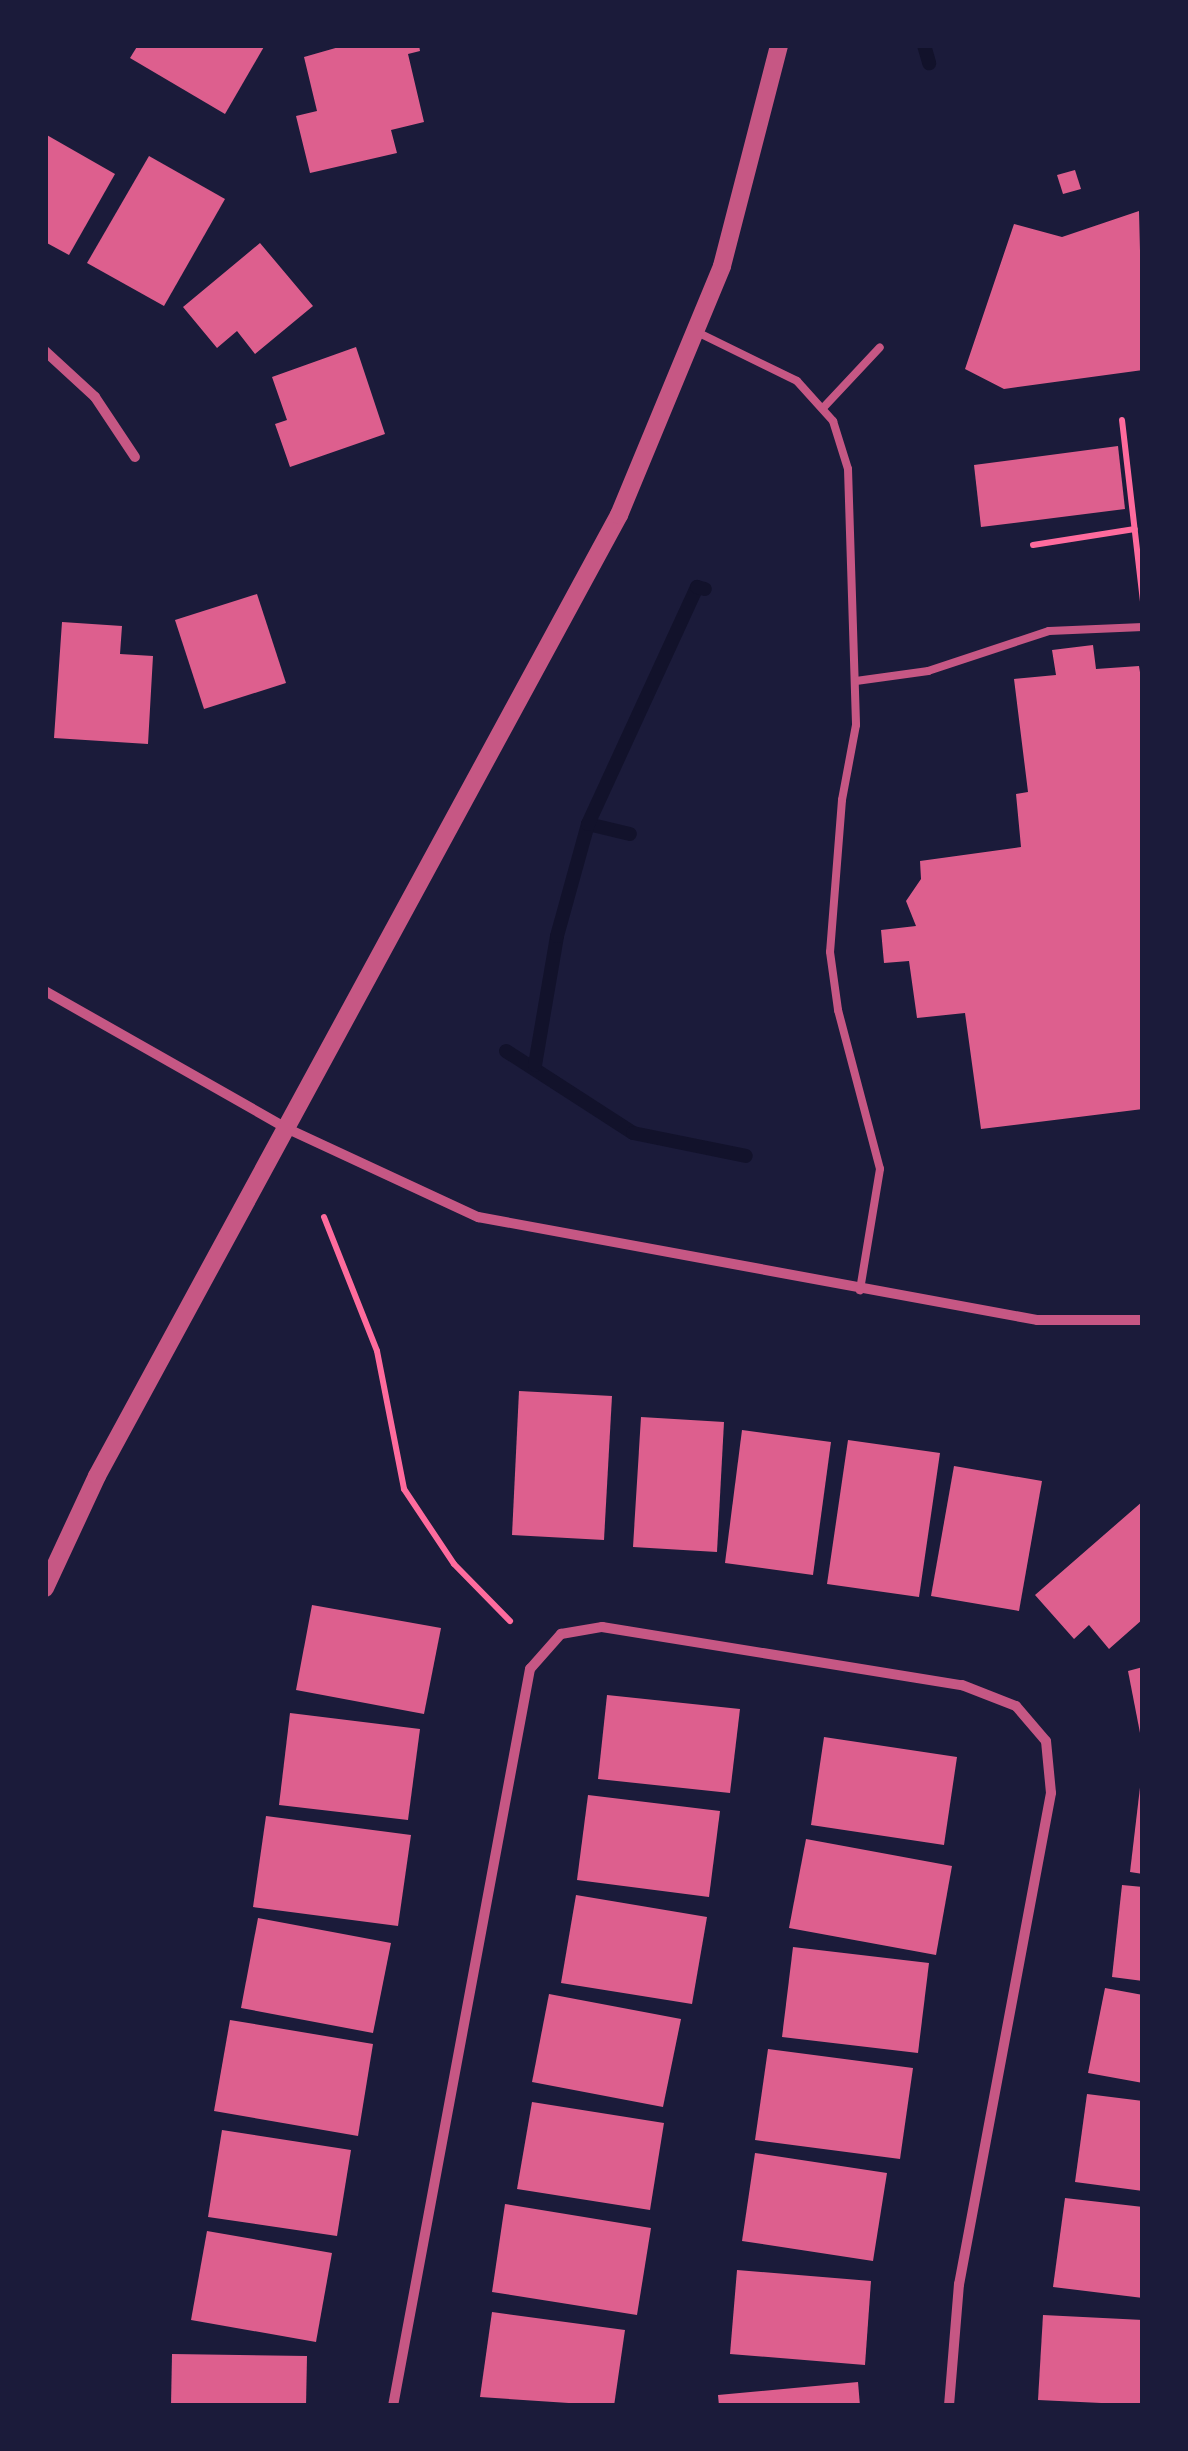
<!DOCTYPE html>
<html>
<head>
<meta charset="utf-8">
<style>
  body { margin:0 }
  #map { position:relative; width:1188px; height:2451px; overflow:hidden; background:#1b1b3a; font-family:"Roboto Serif",serif }
  div>[style] { position:absolute }
  .stream>* { height:14px; margin:-7px; padding:0 7px; transform-origin:7px; border-radius:7px; background:#12122b }
  .building>* { inset:0; background:#dd5f8e }
  .path>* { height:6px; margin:-3px; padding:0 3px; transform-origin:3px; border-radius:3px; background:#ff6b9d }
  .service>* { height:8px; margin:-4px; padding:0 4px; transform-origin:4px; border-radius:4px; background:#c65784 }
  .minor>* { height:10px; margin:-5px; padding:0 5px; transform-origin:5px; border-radius:5px; background:#c65784 }
  .tertiary>* { height:18px; margin:-9px; padding:0 9px; transform-origin:9px; border-radius:9px; background:#c65784 }
  span { translate:-50% -50%; white-space:nowrap; text-align:center; line-height:1.15; -webkit-text-stroke:10px #1b1b3a; paint-order:stroke }
  .frame { position:absolute; inset:0; border:48px solid #1b1b3a; pointer-events:none }
</style>
</head>
<body>
<div id="map">
  <div class="stream">
    <div style="left:924px;top:45px;width:19px;rotate:74deg"></div>
    <div style="left:588px;top:824px;width:43px;rotate:13.4deg"></div>
    <div style="left:506px;top:1051px;width:151px;rotate:32.8deg"></div>
    <div style="left:633px;top:1133px;width:115px;rotate:11.5deg"></div>
    <div style="left:535px;top:1065px;width:131px;rotate:-80.3deg"></div>
    <div style="left:557px;top:936px;width:116px;rotate:-74.5deg"></div>
    <div style="left:588px;top:824px;width:261px;rotate:-65.3deg"></div>
    <div style="left:697px;top:587px;width:8px;rotate:14deg"></div>
  </div>
  <div class="building">
    <div style="clip-path:polygon(138px 45px,265px 45px,225px 114px,130px 58px)"></div>
    <div style="clip-path:polygon(346px 45px,419px 45px,420px 51px,408px 54px,424px 122px,391px 130px,397px 153px,310px 173px,296px 116px,317px 111px,304px 57px)"></div>
    <div style="clip-path:polygon(45px 134px,115px 174px,69px 255px,45px 242px)"></div>
    <div style="clip-path:polygon(149px 156px,225px 199px,164px 306px,87px 263px)"></div>
    <div style="clip-path:polygon(1075px 170px,1081px 189px,1063px 194px,1057px 175px)"></div>
    <div style="clip-path:polygon(1139px 211px,1143px 370px,1004px 389px,965px 369px,1014px 224px,1062px 237px)"></div>
    <div style="clip-path:polygon(260px 243px,313px 306px,255px 354px,237px 331px,217px 348px,183px 307px)"></div>
    <div style="clip-path:polygon(356px 347px,385px 434px,290px 467px,275px 424px,287px 420px,272px 377px)"></div>
    <div style="clip-path:polygon(1118px 446px,1125px 509px,981px 527px,974px 465px)"></div>
    <div style="clip-path:polygon(257px 594px,286px 683px,204px 709px,175px 620px)"></div>
    <div style="clip-path:polygon(62px 622px,122px 626px,120px 654px,153px 656px,148px 744px,54px 738px)"></div>
    <div style="clip-path:polygon(1093px 645px,1096px 669px,1139px 666px,1143px 691px,1143px 1109px,981px 1129px,965px 1013px,917px 1018px,909px 961px,884px 963px,881px 930px,916px 926px,906px 901px,921px 879px,920px 861px,1021px 847px,1016px 794px,1028px 792px,1014px 679px,1056px 675px,1052px 650px)"></div>
    <div style="clip-path:polygon(519px 1391px,612px 1396px,604px 1540px,512px 1535px)"></div>
    <div style="clip-path:polygon(641px 1417px,724px 1422px,717px 1552px,633px 1547px)"></div>
    <div style="clip-path:polygon(742px 1430px,831px 1442px,813px 1575px,725px 1563px)"></div>
    <div style="clip-path:polygon(848px 1440px,940px 1453px,919px 1597px,827px 1584px)"></div>
    <div style="clip-path:polygon(954px 1466px,1042px 1481px,1019px 1611px,931px 1596px)"></div>
    <div style="clip-path:polygon(1143px 1501px,1143px 1619px,1109px 1649px,1089px 1625px,1074px 1639px,1035px 1595px)"></div>
    <div style="clip-path:polygon(312px 1605px,441px 1628px,424px 1714px,296px 1690px)"></div>
    <div style="clip-path:polygon(1143px 1667px,1143px 1738px,1141px 1738px,1128px 1671px)"></div>
    <div style="clip-path:polygon(607px 1695px,740px 1709px,730px 1793px,598px 1779px)"></div>
    <div style="clip-path:polygon(290px 1713px,420px 1729px,408px 1820px,279px 1805px)"></div>
    <div style="clip-path:polygon(824px 1737px,957px 1757px,944px 1845px,811px 1825px)"></div>
    <div style="clip-path:polygon(1141px 1779px,1143px 1779px,1143px 1874px,1130px 1872px)"></div>
    <div style="clip-path:polygon(588px 1795px,720px 1811px,709px 1897px,577px 1880px)"></div>
    <div style="clip-path:polygon(266px 1816px,411px 1835px,398px 1926px,253px 1907px)"></div>
    <div style="clip-path:polygon(806px 1839px,952px 1866px,936px 1955px,789px 1928px)"></div>
    <div style="clip-path:polygon(1122px 1885px,1143px 1887px,1143px 1981px,1112px 1977px)"></div>
    <div style="clip-path:polygon(576px 1895px,707px 1917px,692px 2004px,561px 1983px)"></div>
    <div style="clip-path:polygon(258px 1918px,391px 1943px,373px 2033px,241px 2008px)"></div>
    <div style="clip-path:polygon(793px 1947px,929px 1963px,918px 2053px,782px 2037px)"></div>
    <div style="clip-path:polygon(1105px 1988px,1143px 1995px,1143px 2083px,1088px 2073px)"></div>
    <div style="clip-path:polygon(549px 1994px,681px 2019px,663px 2107px,532px 2082px)"></div>
    <div style="clip-path:polygon(230px 2020px,373px 2044px,358px 2136px,214px 2111px)"></div>
    <div style="clip-path:polygon(768px 2049px,913px 2068px,900px 2159px,755px 2140px)"></div>
    <div style="clip-path:polygon(1087px 2094px,1143px 2101px,1143px 2191px,1075px 2182px)"></div>
    <div style="clip-path:polygon(532px 2102px,664px 2123px,650px 2210px,517px 2189px)"></div>
    <div style="clip-path:polygon(222px 2130px,351px 2150px,337px 2236px,208px 2217px)"></div>
    <div style="clip-path:polygon(755px 2153px,887px 2173px,873px 2261px,742px 2241px)"></div>
    <div style="clip-path:polygon(1065px 2198px,1143px 2207px,1143px 2298px,1053px 2287px)"></div>
    <div style="clip-path:polygon(505px 2204px,651px 2228px,637px 2315px,492px 2292px)"></div>
    <div style="clip-path:polygon(207px 2231px,332px 2253px,316px 2342px,191px 2320px)"></div>
    <div style="clip-path:polygon(737px 2270px,871px 2281px,865px 2365px,730px 2354px)"></div>
    <div style="clip-path:polygon(492px 2312px,625px 2330px,614px 2406px,480px 2397px)"></div>
    <div style="clip-path:polygon(1043px 2315px,1143px 2320px,1143px 2405px,1038px 2400px)"></div>
    <div style="clip-path:polygon(172px 2354px,307px 2356px,306px 2406px,171px 2406px)"></div>
    <div style="clip-path:polygon(858px 2382px,860px 2406px,719px 2406px,718px 2395px)"></div>
  </div>
  <div class="path">
    <div style="left:1122px;top:420px;width:183px;rotate:83.4deg"></div>
    <div style="left:1033px;top:545px;width:103px;rotate:-8.9deg"></div>
    <div style="left:324px;top:1217px;width:144px;rotate:68.4deg"></div>
    <div style="left:377px;top:1351px;width:141px;rotate:78.9deg"></div>
    <div style="left:404px;top:1489px;width:90px;rotate:56.3deg"></div>
    <div style="left:454px;top:1564px;width:80px;rotate:45.5deg"></div>
  </div>
  <div class="service">
    <div style="left:699px;top:333px;width:109px;rotate:26.1deg"></div>
    <div style="left:797px;top:381px;width:54px;rotate:48deg"></div>
    <div style="left:833px;top:421px;width:50px;rotate:72.6deg"></div>
    <div style="left:848px;top:469px;width:256px;rotate:88.2deg"></div>
    <div style="left:856px;top:725px;width:76px;rotate:100.6deg"></div>
    <div style="left:842px;top:800px;width:152px;rotate:94.5deg"></div>
    <div style="left:830px;top:952px;width:59px;rotate:82.1deg"></div>
    <div style="left:838px;top:1010px;width:164px;rotate:75.2deg"></div>
    <div style="left:880px;top:1169px;width:123px;rotate:99.4deg"></div>
    <div style="left:823px;top:408px;width:83px;rotate:-46.9deg"></div>
    <div style="left:856px;top:681px;width:73px;rotate:-7.9deg"></div>
    <div style="left:928px;top:671px;width:127px;rotate:-18.3deg"></div>
    <div style="left:1049px;top:631px;width:94px;rotate:-2.4deg"></div>
  </div>
  <div class="minor">
    <div style="left:45px;top:351px;width:68px;rotate:42.6deg"></div>
    <div style="left:95px;top:397px;width:72px;rotate:56.3deg"></div>
    <div style="left:45px;top:991px;width:277px;rotate:29.6deg"></div>
    <div style="left:286px;top:1128px;width:212px;rotate:24.9deg"></div>
    <div style="left:478px;top:1217px;width:568px;rotate:10.44deg"></div>
    <div style="left:1037px;top:1320px;width:106px"></div>
    <div style="left:393px;top:2406px;width:750px;rotate:-79.47deg"></div>
    <div style="left:530px;top:1669px;width:47px;rotate:-48.5deg"></div>
    <div style="left:561px;top:1634px;width:42px;rotate:-9.7deg"></div>
    <div style="left:602px;top:1627px;width:365px;rotate:9.2deg"></div>
    <div style="left:962px;top:1685px;width:58px;rotate:21.3deg"></div>
    <div style="left:1016px;top:1706px;width:46px;rotate:49.4deg"></div>
    <div style="left:1046px;top:1741px;width:52px;rotate:84.5deg"></div>
    <div style="left:1051px;top:1793px;width:500px;rotate:100.6deg"></div>
    <div style="left:959px;top:2284px;width:122px;rotate:94.7deg"></div>
  </div>
  <div class="tertiary">
    <div style="left:45px;top:1588px;width:123px;rotate:-65.1deg"></div>
    <div style="left:97px;top:1476px;width:1094px;rotate:-61.49deg"></div>
    <div style="left:619px;top:515px;width:269px;rotate:-67.5deg"></div>
    <div style="left:722px;top:266px;width:228px;rotate:-75.5deg"></div>
  </div>
  <div class="frame"></div>
</div>
</body>
</html>
